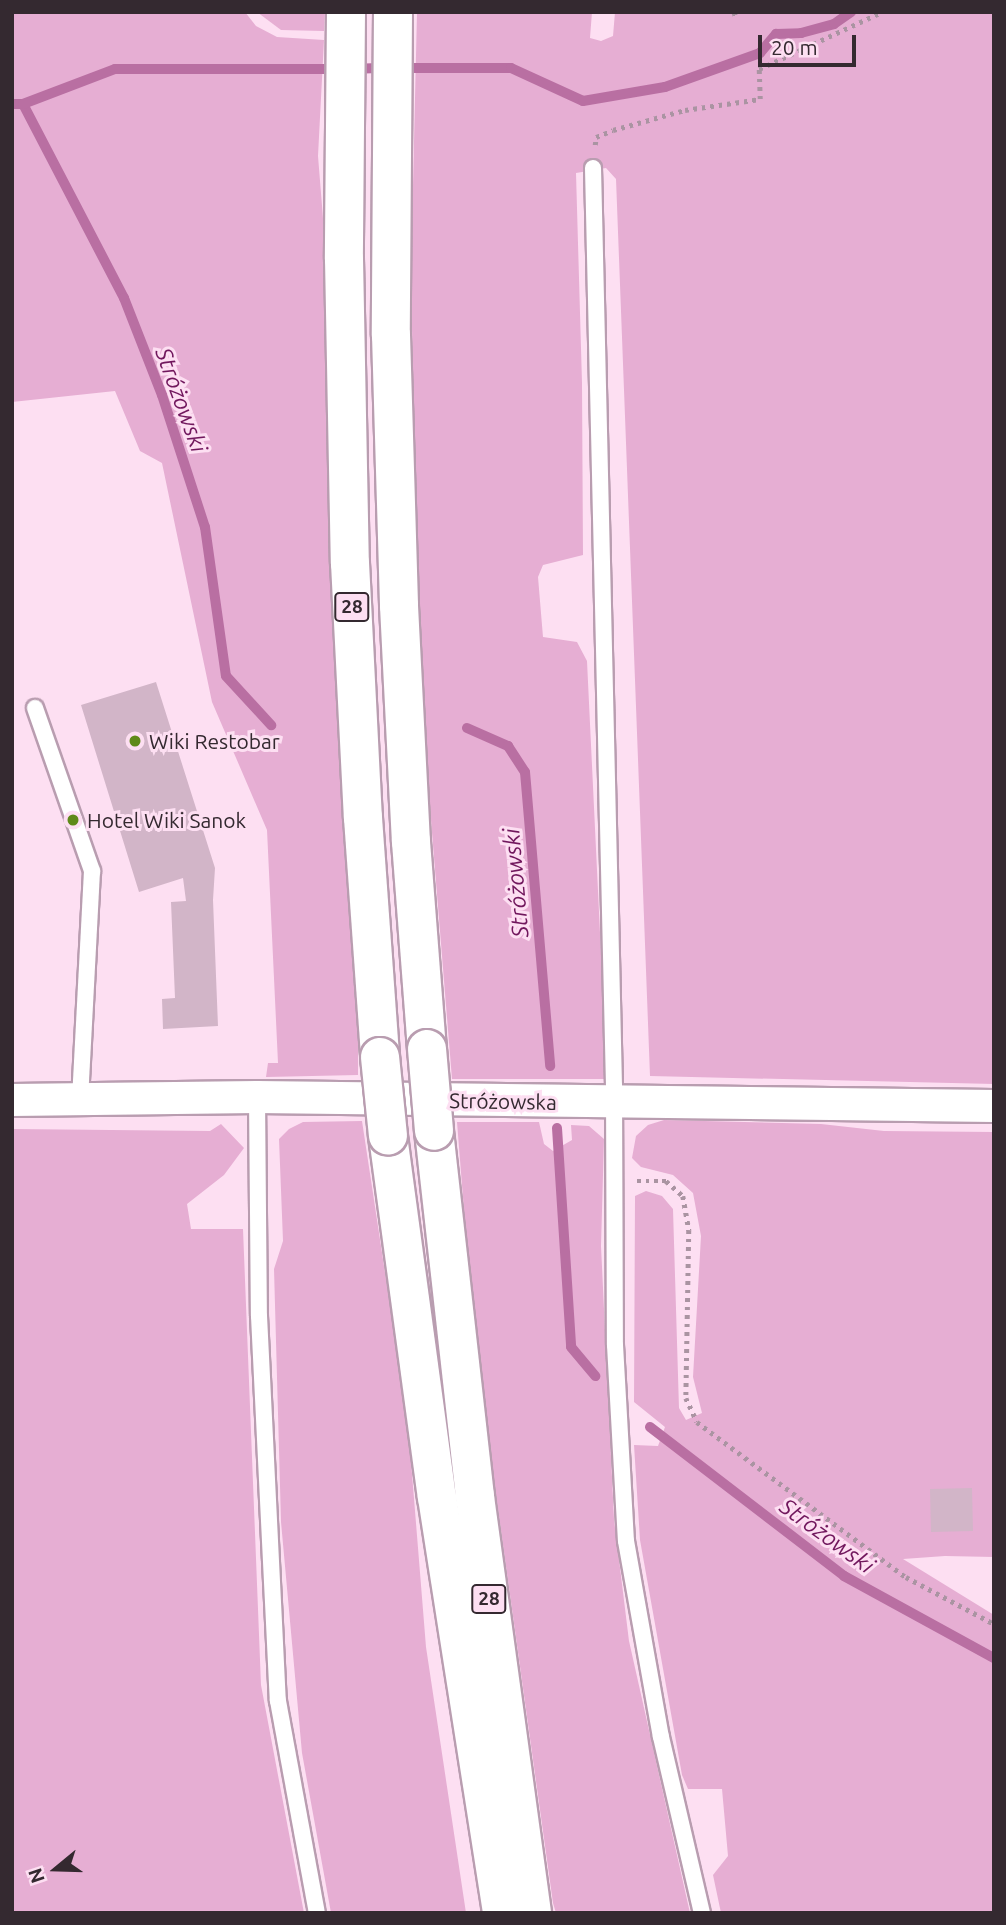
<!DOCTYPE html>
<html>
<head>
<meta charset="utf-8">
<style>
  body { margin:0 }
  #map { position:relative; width:1006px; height:1925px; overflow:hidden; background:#fddff2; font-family:Ubuntu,sans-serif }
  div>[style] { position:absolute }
  .green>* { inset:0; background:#e6aed3 }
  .stream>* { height:10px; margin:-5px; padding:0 5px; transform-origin:5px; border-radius:5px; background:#b96fa2 }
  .building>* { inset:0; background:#d2b5c8 }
  .path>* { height:4.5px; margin-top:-2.25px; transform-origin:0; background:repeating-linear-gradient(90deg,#aa94a2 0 3.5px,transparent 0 8.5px) }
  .roads { filter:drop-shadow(2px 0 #b99db0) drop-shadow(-2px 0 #b99db0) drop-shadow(0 2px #b99db0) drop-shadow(0 -2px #b99db0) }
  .lane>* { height:16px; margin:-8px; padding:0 8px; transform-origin:8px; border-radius:8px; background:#fff }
  .street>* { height:32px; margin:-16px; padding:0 16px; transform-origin:16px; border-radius:16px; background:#fff }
  .primary>* { height:38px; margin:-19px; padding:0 19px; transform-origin:19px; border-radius:19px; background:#fff }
  .bridges { filter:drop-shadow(2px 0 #b99db0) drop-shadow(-2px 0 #b99db0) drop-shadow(0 2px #b99db0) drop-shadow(0 -2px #b99db0) }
  .primary-bridge>* { height:38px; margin:-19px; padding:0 19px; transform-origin:19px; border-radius:19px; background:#fff }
  .dots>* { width:19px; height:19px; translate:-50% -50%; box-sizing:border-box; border:4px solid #fddff2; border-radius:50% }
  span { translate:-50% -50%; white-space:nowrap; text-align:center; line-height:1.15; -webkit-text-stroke:6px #fddff2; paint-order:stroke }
  .shield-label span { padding:2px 5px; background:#fddff2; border:2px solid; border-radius:5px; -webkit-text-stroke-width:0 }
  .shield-label { font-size:19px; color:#342930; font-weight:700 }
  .poi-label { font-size:21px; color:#342930 }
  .left { translate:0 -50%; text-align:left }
  .street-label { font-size:21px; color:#342930 }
  .water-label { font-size:23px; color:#71175d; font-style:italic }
  .frame { position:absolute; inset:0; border:14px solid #342930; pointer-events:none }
  .north { position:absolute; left:21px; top:1834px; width:70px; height:70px; -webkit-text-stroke:5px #fddff2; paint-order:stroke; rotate:251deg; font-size:19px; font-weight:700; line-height:28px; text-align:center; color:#342930 }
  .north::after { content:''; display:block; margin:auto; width:24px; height:32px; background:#342930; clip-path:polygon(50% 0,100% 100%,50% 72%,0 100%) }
  .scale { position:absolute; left:758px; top:35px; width:98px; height:32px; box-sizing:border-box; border:4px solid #342930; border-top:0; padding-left:9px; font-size:21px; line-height:24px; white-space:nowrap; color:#342930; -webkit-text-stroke:5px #fddff2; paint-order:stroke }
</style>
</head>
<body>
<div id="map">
  <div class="green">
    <div style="clip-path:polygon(12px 12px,245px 12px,256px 26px,277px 37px,324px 40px,318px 156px,325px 243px,328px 491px,344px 824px,358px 995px,358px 1075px,266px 1077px,268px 1063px,278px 1063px,267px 830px,212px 702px,162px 463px,140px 451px,115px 391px,12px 402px)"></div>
    <div style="clip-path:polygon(257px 12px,325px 12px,324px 31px,281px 30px)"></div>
    <div style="clip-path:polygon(417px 12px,592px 12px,590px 38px,601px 41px,613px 36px,615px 12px,994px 12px,994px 1084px,650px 1076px,616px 179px,606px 168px,576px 173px,582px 383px,583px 555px,543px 565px,538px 577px,543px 637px,577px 642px,587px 661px,607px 1079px,452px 1079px,424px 734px,414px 445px,411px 272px)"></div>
    <div style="clip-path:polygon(664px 1120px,821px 1124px,884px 1131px,994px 1132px,994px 1557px,945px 1556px,903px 1559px,994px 1615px,994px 1913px,721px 1913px,713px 1875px,728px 1856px,722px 1789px,688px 1789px,682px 1775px,640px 1540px,634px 1445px,658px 1446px,665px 1427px,634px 1402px,635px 1196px,646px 1191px,662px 1196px,673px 1209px,679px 1408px,686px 1420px,702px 1413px,693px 1377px,701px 1236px,693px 1193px,673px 1175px,641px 1167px,632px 1158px,636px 1136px,648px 1125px)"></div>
    <div style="clip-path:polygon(362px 1121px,408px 1424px,426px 1647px,466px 1913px,331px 1913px,302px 1753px,281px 1522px,274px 1269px,283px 1241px,279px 1139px,289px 1129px,303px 1122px)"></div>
    <div style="clip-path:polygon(457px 1122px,539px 1122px,544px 1144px,553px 1151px,572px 1140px,571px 1125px,589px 1126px,604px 1139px,601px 1246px,614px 1519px,629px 1641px,690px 1913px,556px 1913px,553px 1903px,474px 1337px)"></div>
    <div style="clip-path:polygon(221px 1124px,244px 1148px,224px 1175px,187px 1204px,191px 1229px,243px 1229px,261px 1685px,304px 1913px,12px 1913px,12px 1129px,210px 1131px)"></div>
  </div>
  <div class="stream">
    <div style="left:400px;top:68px;width:111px"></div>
    <div style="left:511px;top:68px;width:79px;rotate:24.6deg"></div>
    <div style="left:583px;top:101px;width:83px;rotate:-9.7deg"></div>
    <div style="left:665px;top:87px;width:101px;rotate:-19.7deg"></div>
    <div style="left:760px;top:53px;width:25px;rotate:-50deg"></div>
    <div style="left:776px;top:34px;width:25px;rotate:-2deg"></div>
    <div style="left:801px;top:33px;width:34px;rotate:-15deg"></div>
    <div style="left:834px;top:24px;width:21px;rotate:-35deg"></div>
    <div style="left:351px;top:69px;width:34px;rotate:-2deg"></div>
    <div style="left:12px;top:104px;width:11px"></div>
    <div style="left:23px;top:104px;width:219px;rotate:62.5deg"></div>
    <div style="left:124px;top:298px;width:104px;rotate:68.6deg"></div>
    <div style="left:162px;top:395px;width:139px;rotate:72deg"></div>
    <div style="left:205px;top:527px;width:150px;rotate:82deg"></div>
    <div style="left:226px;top:676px;width:67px;rotate:47.4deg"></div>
    <div style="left:23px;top:104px;width:98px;rotate:-20.8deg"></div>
    <div style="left:115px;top:69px;width:221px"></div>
    <div style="left:467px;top:728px;width:45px;rotate:23.7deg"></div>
    <div style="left:508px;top:746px;width:31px;rotate:57deg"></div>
    <div style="left:525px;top:772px;width:295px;rotate:85.1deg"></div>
    <div style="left:557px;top:1128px;width:219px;rotate:86.3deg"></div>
    <div style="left:571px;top:1347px;width:38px;rotate:50deg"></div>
    <div style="left:650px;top:1427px;width:245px;rotate:37.5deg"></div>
    <div style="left:844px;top:1576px;width:171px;rotate:28.7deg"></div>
  </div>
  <div class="building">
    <div style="clip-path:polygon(156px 682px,215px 868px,213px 900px,218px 1026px,163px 1029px,162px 999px,175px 998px,171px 902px,186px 901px,183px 878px,139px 892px,81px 705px)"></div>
    <div style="clip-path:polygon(972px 1488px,973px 1531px,931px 1532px,930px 1489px)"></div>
  </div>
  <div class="path">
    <div style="left:734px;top:12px;width:5px;rotate:68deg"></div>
    <div style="left:595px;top:145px;width:8px;rotate:-83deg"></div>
    <div style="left:596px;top:137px;width:18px;rotate:-22deg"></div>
    <div style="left:613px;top:130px;width:75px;rotate:-15.5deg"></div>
    <div style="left:685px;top:110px;width:76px;rotate:-8.3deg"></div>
    <div style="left:760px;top:99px;width:30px;rotate:-92deg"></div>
    <div style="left:759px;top:69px;width:136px;rotate:-24.9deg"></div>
    <div style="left:637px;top:1181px;width:29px"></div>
    <div style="left:666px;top:1181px;width:23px;rotate:41deg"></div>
    <div style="left:683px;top:1196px;width:35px;rotate:80deg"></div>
    <div style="left:689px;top:1230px;width:168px;rotate:91deg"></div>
    <div style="left:686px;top:1398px;width:26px;rotate:65deg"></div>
    <div style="left:697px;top:1422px;width:260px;rotate:36.6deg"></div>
    <div style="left:906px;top:1577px;width:100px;rotate:28.1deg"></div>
  </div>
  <div class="roads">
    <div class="lane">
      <div style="left:593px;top:168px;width:918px;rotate:88.69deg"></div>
      <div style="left:614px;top:1086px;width:259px;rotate:89.8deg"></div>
      <div style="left:615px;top:1345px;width:196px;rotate:86.8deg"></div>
      <div style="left:626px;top:1541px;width:199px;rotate:79.9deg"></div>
      <div style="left:661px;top:1737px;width:181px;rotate:76.9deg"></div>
      <div style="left:35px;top:708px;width:173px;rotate:70.7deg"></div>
      <div style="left:92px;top:871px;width:229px;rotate:93deg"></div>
      <div style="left:257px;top:1097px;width:219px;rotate:89.5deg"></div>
      <div style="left:259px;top:1316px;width:385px;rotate:87.2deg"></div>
      <div style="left:278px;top:1701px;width:216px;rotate:79.6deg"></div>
    </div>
    <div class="street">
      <div style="left:12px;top:1100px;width:245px;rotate:-0.7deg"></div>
      <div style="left:257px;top:1097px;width:737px;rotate:0.7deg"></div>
    </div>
    <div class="primary">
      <div style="left:346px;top:12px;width:247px;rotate:90.5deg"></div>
      <div style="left:344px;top:259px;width:304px;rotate:88.9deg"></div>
      <div style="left:350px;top:563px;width:255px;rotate:87.1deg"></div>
      <div style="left:363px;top:818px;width:240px;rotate:85.9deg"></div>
      <div style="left:393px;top:12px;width:323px;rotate:90.4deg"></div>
      <div style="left:391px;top:335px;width:271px;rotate:88.3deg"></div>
      <div style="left:399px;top:606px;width:236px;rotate:87.1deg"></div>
      <div style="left:411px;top:842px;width:208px;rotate:85.6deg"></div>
      <div style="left:434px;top:1131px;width:368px;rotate:83.6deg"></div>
      <div style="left:475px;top:1497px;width:420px;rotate:82.2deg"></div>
      <div style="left:388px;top:1136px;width:364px;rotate:82.3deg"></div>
      <div style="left:437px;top:1497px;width:421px;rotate:81.1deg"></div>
    </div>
  </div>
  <div class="bridges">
    <div class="primary-bridge">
      <div style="left:427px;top:1049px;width:82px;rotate:85.1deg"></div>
      <div style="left:380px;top:1057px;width:79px;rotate:84.2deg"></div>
    </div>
  </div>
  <div class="dots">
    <div style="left:135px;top:741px;background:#5f8a19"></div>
    <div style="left:73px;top:820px;background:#5f8a19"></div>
  </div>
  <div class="shield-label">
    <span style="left:352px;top:607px">28</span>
    <span style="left:489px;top:1599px">28</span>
  </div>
  <div class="poi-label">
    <span class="left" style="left:149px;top:741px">Wiki Restobar</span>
    <span class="left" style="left:87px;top:820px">Hotel Wiki Sanok</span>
  </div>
  <div class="street-label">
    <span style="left:503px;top:1101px;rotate:1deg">Stróżowska</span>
  </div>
  <div class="water-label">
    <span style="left:181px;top:400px;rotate:70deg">Stróżowski</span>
    <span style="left:516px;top:883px;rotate:-95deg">Stróżowski</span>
    <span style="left:827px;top:1536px;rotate:36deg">Stróżowski</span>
  </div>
  <div class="frame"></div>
  <div class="north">N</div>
  <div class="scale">20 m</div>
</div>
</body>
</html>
